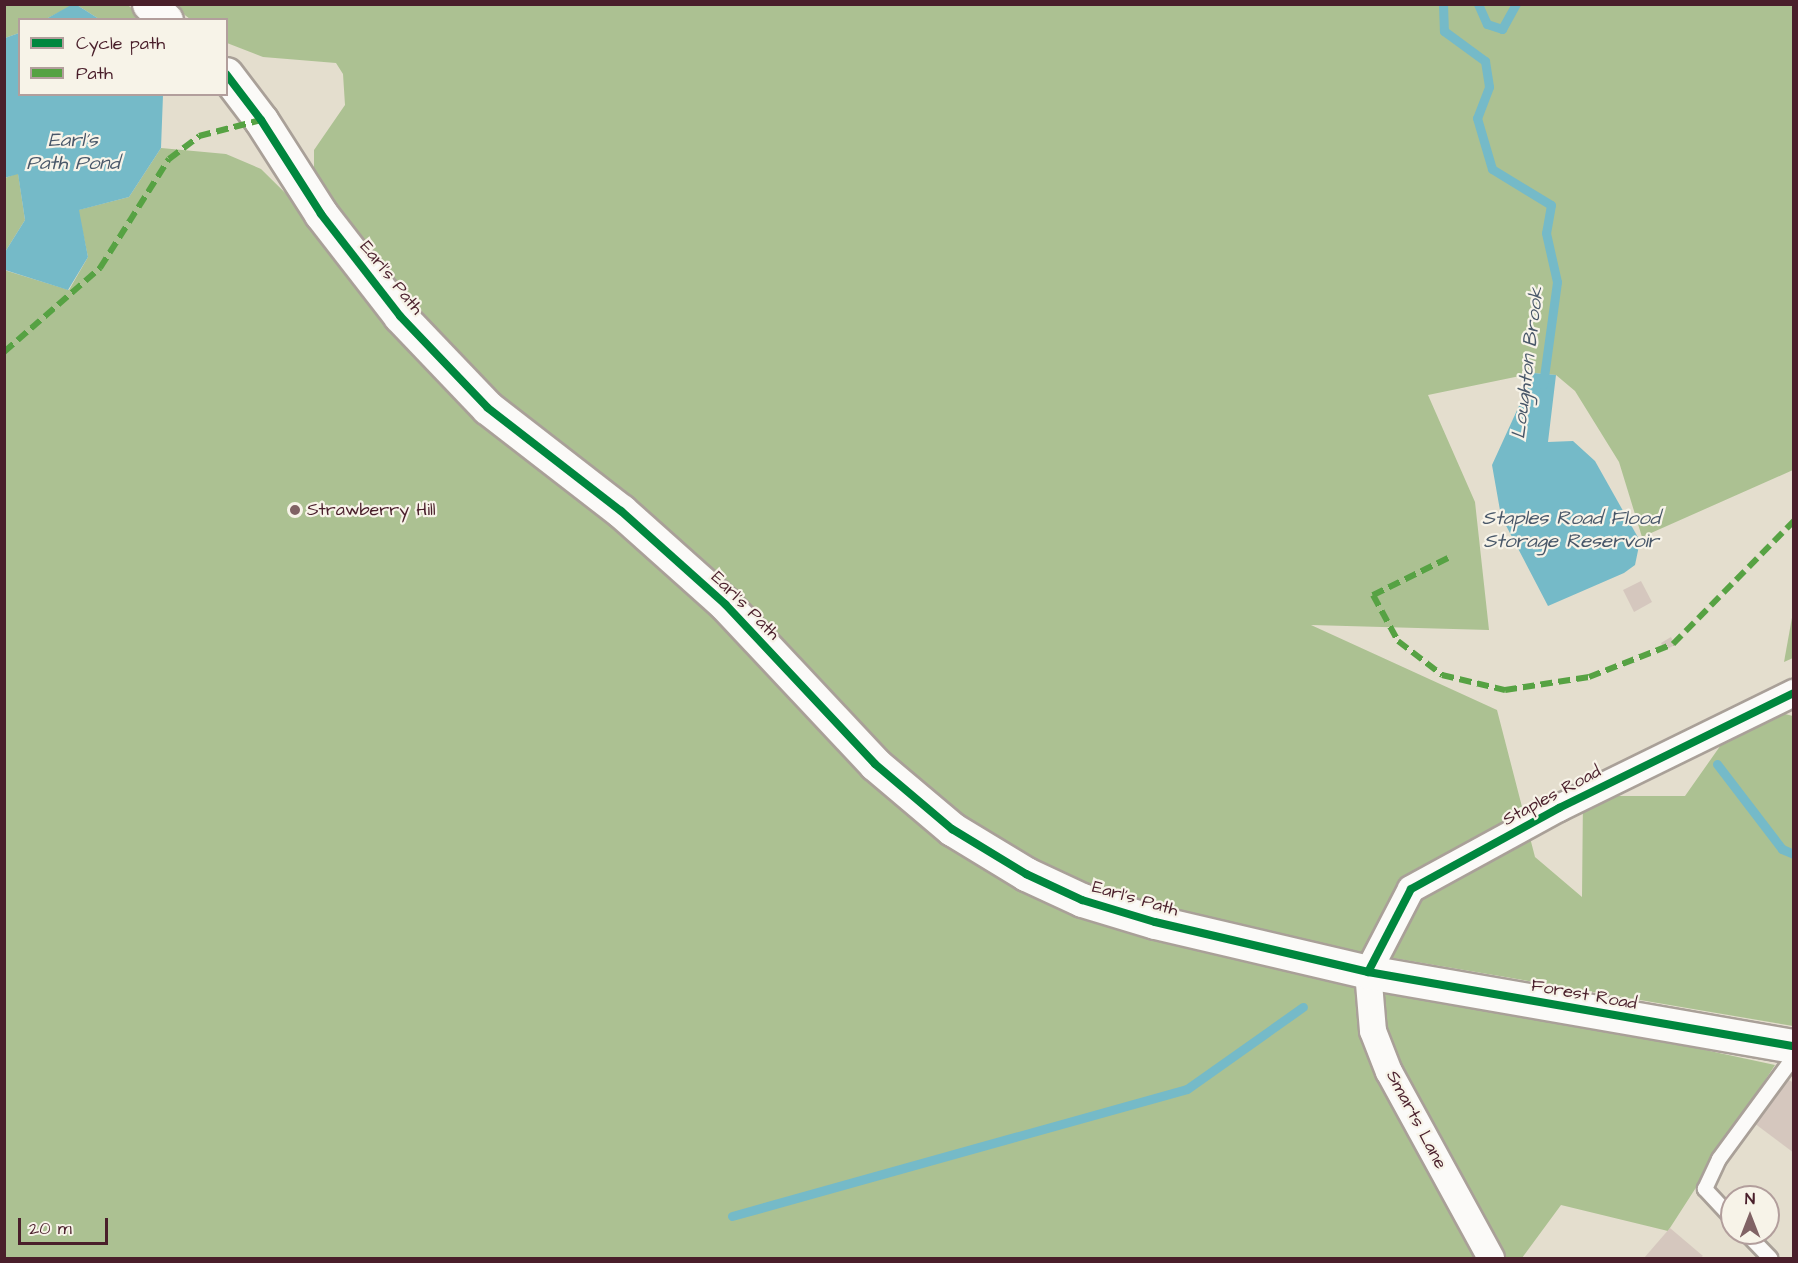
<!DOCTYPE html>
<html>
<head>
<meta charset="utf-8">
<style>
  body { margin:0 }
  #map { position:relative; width:1798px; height:1263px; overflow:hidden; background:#e4dece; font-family:"Architects Daughter",sans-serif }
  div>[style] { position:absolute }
  .forest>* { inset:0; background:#acc192 }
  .water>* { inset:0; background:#75bac8 }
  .stream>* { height:9px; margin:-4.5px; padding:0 4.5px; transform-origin:4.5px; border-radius:4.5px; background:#75bac8 }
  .building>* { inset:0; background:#d5c7be }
  .roads { filter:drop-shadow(2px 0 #a9a098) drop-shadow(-2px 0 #a9a098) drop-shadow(0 2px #a9a098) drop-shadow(0 -2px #a9a098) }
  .lane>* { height:14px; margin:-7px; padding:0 7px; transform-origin:7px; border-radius:7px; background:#fbfaf8 }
  .street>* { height:26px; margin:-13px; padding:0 13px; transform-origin:13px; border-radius:13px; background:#fbfaf8 }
  .secondary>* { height:33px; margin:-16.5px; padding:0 16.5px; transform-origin:16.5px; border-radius:16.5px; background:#fbfaf8 }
  .quiet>* { height:6px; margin-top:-3px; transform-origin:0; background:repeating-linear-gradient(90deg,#56a243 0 12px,transparent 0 18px) }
  .cycleway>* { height:8px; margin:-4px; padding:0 4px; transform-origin:4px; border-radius:4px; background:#00873e }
  .dots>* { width:16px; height:16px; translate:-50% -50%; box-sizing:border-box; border:3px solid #f7f3e8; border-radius:50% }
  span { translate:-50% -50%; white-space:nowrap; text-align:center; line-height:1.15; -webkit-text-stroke:4.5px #f7f3e8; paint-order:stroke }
  .street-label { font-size:18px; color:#4a1f2b }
  .poi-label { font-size:18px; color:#4a1f2b }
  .left { translate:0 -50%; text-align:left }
  .water-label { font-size:20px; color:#485769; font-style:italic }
  .frame { position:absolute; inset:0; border:6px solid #4a1f2b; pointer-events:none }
  .legend { position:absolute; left:18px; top:18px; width:210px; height:78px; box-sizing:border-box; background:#f7f3e8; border:2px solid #b29e9c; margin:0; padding:8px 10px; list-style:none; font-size:18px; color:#4a1f2b }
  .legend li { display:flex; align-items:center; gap:12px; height:30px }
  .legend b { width:30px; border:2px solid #b29e9c }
  .north { position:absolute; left:1720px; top:1185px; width:60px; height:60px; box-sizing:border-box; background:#f7f3e8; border:2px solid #b29e9c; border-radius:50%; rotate:0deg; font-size:16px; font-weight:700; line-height:24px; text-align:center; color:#4a1f2b }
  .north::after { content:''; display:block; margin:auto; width:21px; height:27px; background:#806264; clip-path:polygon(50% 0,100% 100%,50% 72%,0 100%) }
  .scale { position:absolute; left:18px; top:1218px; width:90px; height:27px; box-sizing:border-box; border:3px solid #4a1f2b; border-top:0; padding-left:8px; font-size:18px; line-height:21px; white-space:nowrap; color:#4a1f2b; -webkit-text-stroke:4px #f7f3e8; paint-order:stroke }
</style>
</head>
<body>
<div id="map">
  <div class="forest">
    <div style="clip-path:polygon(4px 5px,73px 5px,46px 19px,20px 20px,19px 33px,5px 38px)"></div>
    <div style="clip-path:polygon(77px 5px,128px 5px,143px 19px,99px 19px)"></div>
    <div style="clip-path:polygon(172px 5px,1793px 5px,1793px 470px,1642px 537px,1619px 462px,1575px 391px,1556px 375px,1534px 373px,1428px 395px,1475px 502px,1489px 630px,1311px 625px,1497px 710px,1535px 857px,1582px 897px,1583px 796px,1685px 796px,1749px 705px,1793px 716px,1793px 1026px,1293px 941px,1110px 897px,947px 812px,896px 766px,709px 566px,621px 492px,511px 407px,428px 322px,347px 226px,314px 178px,314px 150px,345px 105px,343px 74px,336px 63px,263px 57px,227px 43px,226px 20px,190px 19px)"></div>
    <div style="clip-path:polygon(161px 148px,226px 154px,261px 169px,619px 523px,1043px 894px,1450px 1003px,1640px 1036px,1775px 1065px,1668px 1231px,1561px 1205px,1522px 1258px,5px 1258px,4px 270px,69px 290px,88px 257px,78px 210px,129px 197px)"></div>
    <div style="clip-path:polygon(18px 173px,25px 220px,5px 252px,5px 178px)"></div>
    <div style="clip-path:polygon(1793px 612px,1793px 658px,1784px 662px)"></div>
  </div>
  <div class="water">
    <div style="clip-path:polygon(73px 4px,77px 5px,99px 19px,46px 19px)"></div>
    <div style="clip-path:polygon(19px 33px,20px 94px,163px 95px,161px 148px,129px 197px,79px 210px,88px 257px,68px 290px,5px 270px,5px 252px,25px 220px,18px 174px,4px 178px,5px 38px)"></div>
    <div style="clip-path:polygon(1534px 373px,1556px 375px,1548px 442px,1573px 441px,1595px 461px,1640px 541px,1635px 565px,1624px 573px,1548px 606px,1501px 516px,1492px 465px)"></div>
  </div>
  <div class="stream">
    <div style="left:1443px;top:4px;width:27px;rotate:88deg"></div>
    <div style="left:1444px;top:31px;width:51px;rotate:36.2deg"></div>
    <div style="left:1485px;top:61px;width:26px;rotate:81deg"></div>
    <div style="left:1489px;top:87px;width:33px;rotate:111deg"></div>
    <div style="left:1477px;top:118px;width:53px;rotate:73.6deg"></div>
    <div style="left:1492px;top:169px;width:69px;rotate:31.4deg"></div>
    <div style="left:1551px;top:205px;width:28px;rotate:100deg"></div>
    <div style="left:1546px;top:233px;width:50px;rotate:77.3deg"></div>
    <div style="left:1557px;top:282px;width:103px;rotate:97.8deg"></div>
    <div style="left:1478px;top:4px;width:22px;rotate:66deg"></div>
    <div style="left:1487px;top:24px;width:16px;rotate:18deg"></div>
    <div style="left:1502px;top:29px;width:29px;rotate:-61deg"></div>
    <div style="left:1717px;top:764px;width:107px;rotate:52.6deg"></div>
    <div style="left:1782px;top:849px;width:13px;rotate:23deg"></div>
    <div style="left:732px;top:1216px;width:472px;rotate:-15.6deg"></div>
    <div style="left:1187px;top:1089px;width:142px;rotate:-35.3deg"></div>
  </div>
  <div class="building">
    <div style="clip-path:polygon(1641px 581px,1652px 602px,1634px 612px,1623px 590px)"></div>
    <div style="clip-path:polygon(1671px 637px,1675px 645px,1665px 650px,1661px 643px)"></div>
    <div style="clip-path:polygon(1787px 1079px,1794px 1083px,1794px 1153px,1754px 1123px)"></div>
    <div style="clip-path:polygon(1670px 1228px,1703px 1256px,1700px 1258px,1644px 1258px)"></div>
  </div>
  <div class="roads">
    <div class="lane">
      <div style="left:1732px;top:1218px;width:40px;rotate:-133deg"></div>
      <div style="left:1705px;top:1189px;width:33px;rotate:-65deg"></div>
      <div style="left:1719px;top:1159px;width:127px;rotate:-53.7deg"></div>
      <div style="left:1746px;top:1233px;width:35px;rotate:46deg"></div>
    </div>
    <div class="street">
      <div style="left:1491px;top:1258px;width:212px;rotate:-118.7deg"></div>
      <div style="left:1389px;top:1072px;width:44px;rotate:-111.3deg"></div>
      <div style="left:1373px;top:1031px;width:59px;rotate:-94.8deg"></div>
      <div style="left:1368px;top:972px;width:93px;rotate:-62.6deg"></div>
      <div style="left:1411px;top:889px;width:169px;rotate:-28.7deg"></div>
      <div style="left:1559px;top:808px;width:262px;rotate:-26.1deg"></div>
    </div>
    <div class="secondary">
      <div style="left:149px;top:4px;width:23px;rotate:43deg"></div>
      <div style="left:226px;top:74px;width:58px;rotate:52.7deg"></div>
      <div style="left:261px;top:120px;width:112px;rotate:57.4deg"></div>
      <div style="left:321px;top:214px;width:129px;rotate:52.2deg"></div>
      <div style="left:400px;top:316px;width:127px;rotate:46.3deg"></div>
      <div style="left:488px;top:408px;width:168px;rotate:37.8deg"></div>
      <div style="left:621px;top:511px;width:140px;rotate:41.8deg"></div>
      <div style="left:725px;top:604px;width:219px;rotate:46.8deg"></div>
      <div style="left:875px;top:764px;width:101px;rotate:40.2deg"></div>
      <div style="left:952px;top:829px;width:87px;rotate:31.3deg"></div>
      <div style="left:1026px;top:874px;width:62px;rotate:24.9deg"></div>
      <div style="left:1082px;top:900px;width:76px;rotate:16.8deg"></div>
      <div style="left:1155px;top:922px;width:219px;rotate:13.2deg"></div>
      <div style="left:1368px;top:972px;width:432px;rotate:9.9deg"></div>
    </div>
  </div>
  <div class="quiet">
    <div style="left:4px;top:352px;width:128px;rotate:-41.2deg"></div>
    <div style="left:100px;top:268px;width:129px;rotate:-57.7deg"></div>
    <div style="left:169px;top:159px;width:38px;rotate:-37deg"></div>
    <div style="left:199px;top:136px;width:64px;rotate:-14.5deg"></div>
    <div style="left:1448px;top:558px;width:84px;rotate:153.7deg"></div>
    <div style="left:1373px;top:595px;width:52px;rotate:61.5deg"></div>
    <div style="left:1398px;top:641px;width:56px;rotate:37.7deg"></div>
    <div style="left:1442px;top:675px;width:65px;rotate:13.4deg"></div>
    <div style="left:1505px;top:690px;width:85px;rotate:-8.8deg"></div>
    <div style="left:1589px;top:677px;width:90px;rotate:-21.4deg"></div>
    <div style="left:1673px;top:644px;width:173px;rotate:-45.5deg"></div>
  </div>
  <div class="cycleway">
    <div style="left:226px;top:74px;width:58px;rotate:52.7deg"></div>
    <div style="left:261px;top:120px;width:112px;rotate:57.4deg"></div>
    <div style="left:321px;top:214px;width:129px;rotate:52.2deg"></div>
    <div style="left:400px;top:316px;width:127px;rotate:46.3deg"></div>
    <div style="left:488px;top:408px;width:168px;rotate:37.8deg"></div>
    <div style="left:621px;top:511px;width:140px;rotate:41.8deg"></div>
    <div style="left:725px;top:604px;width:219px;rotate:46.8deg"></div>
    <div style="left:875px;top:764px;width:101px;rotate:40.2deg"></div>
    <div style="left:952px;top:829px;width:87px;rotate:31.3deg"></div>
    <div style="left:1026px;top:874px;width:62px;rotate:24.9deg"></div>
    <div style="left:1082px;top:900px;width:76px;rotate:16.8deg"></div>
    <div style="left:1155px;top:922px;width:219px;rotate:13.2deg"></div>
    <div style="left:1368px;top:972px;width:432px;rotate:9.9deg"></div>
    <div style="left:1368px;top:972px;width:93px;rotate:-62.6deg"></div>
    <div style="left:1411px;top:889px;width:169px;rotate:-28.7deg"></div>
    <div style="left:1559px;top:808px;width:262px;rotate:-26.1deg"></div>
  </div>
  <div class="dots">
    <div style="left:295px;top:510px;background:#806264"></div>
  </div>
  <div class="street-label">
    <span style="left:391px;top:278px;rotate:51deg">Earl's Path</span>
    <span style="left:745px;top:606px;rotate:45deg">Earl's Path</span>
    <span style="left:1552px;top:796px;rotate:-28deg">Staples Road</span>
    <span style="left:1135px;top:899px;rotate:16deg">Earl's Path</span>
    <span style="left:1584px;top:995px;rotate:10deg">Forest Road</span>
    <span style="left:1416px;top:1120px;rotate:62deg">Smarts Lane</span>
  </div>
  <div class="poi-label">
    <span class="left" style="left:307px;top:510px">Strawberry Hill</span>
  </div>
  <div class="water-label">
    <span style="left:73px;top:152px">Earl's<br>Path Pond</span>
    <span style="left:1528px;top:363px;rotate:-83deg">Loughton Brook</span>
    <span style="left:1571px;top:530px">Staples Road Flood<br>Storage Reservoir</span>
  </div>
  <div class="frame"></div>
  <ul class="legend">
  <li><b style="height:8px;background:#00873e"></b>Cycle path</li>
  <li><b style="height:8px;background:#56a243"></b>Path</li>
  </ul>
  <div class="north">N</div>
  <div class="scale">20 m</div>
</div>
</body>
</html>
